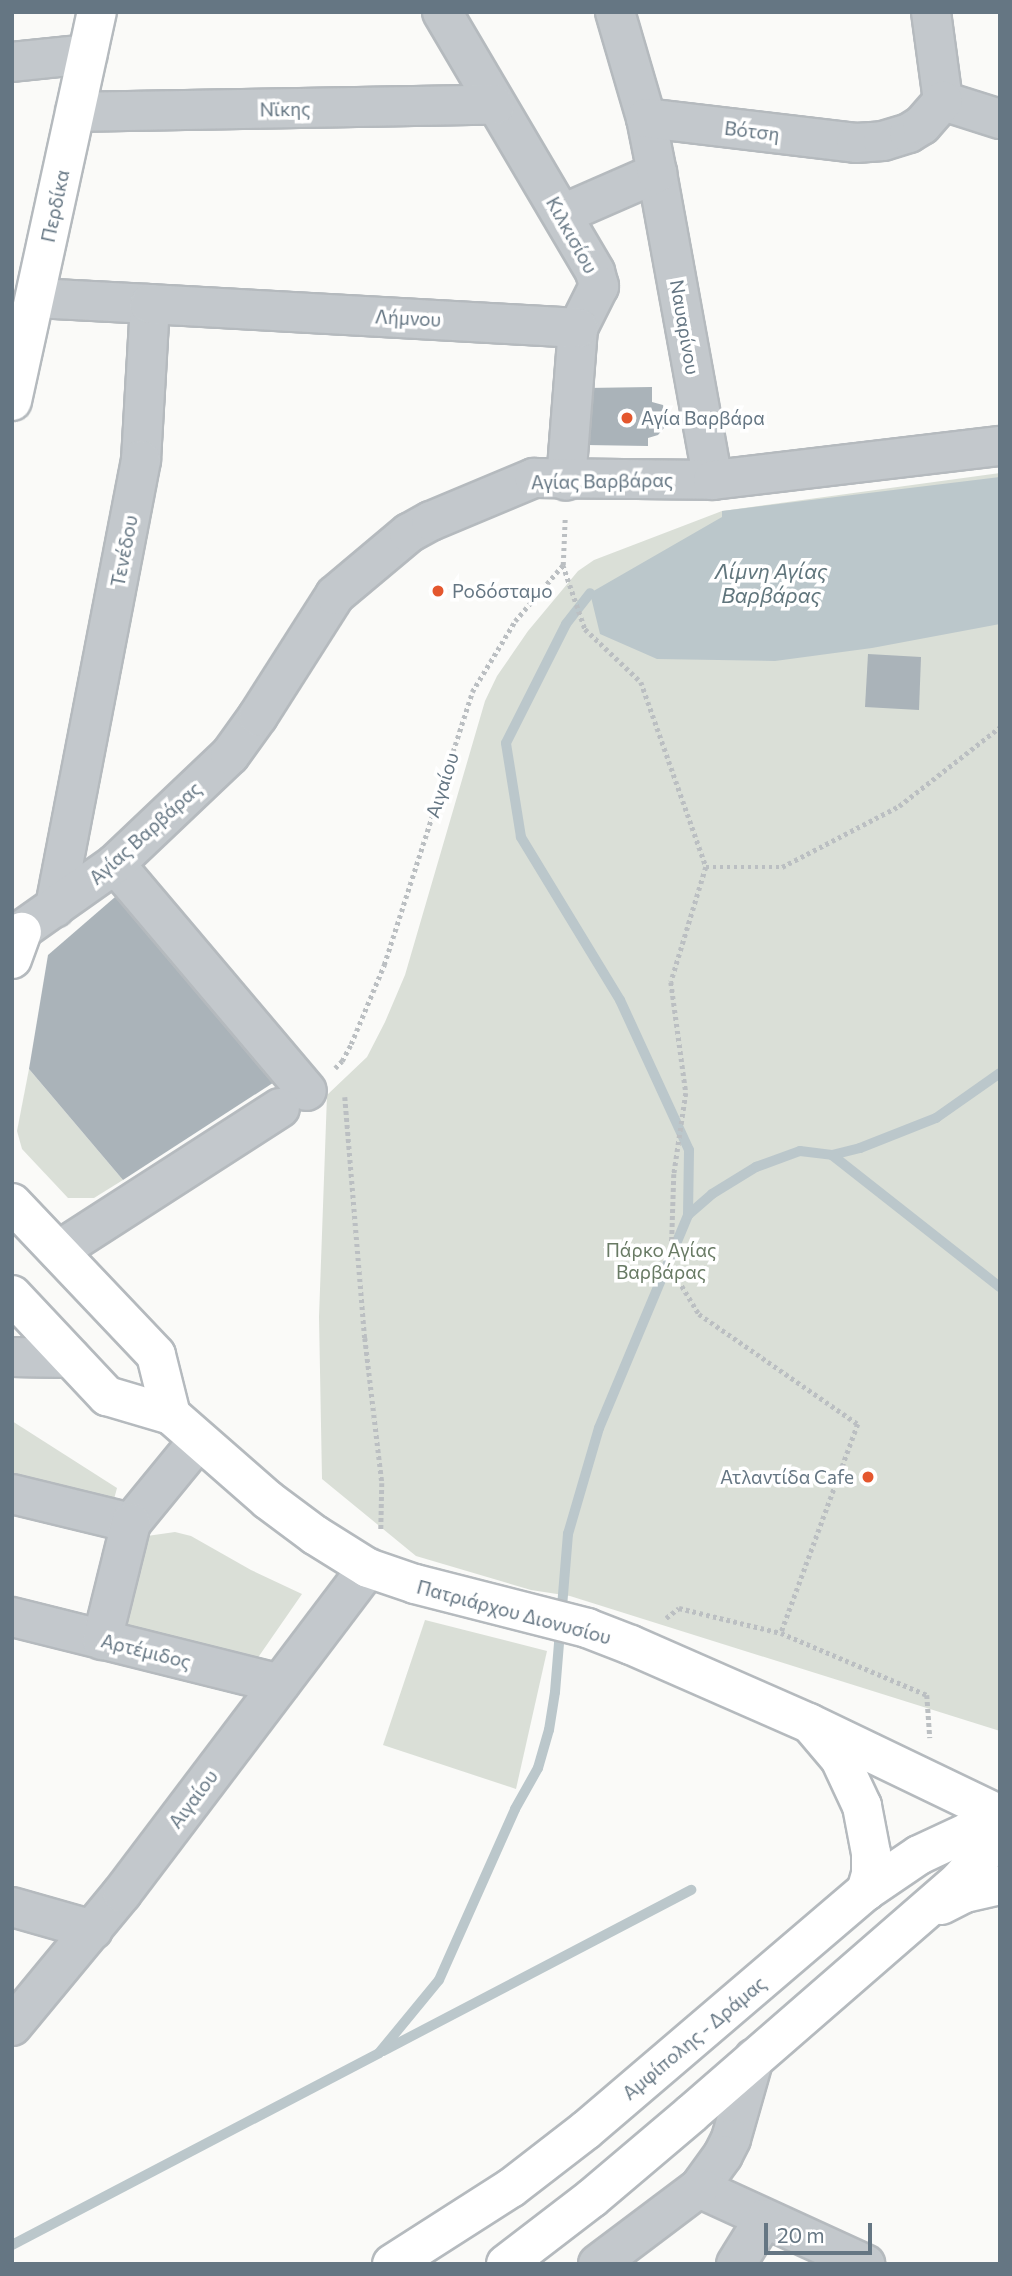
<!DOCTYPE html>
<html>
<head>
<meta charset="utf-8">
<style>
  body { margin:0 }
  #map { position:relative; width:1012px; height:2276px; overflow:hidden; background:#fafaf8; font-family:Commissioner,sans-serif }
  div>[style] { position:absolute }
  .green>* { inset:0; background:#dadfd7 }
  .water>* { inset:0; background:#bbc7cb }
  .stream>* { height:10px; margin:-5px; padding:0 5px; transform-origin:5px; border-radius:5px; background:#bbc7cb }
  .building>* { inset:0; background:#aab3b9 }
  .path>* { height:4.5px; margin-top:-2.25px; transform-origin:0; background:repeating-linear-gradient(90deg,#bbbfc2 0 3.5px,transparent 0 7px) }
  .roads { filter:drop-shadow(2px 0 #b5babe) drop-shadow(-2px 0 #b5babe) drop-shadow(0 2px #b5babe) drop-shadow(0 -2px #b5babe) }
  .minor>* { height:38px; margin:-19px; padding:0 19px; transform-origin:19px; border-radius:19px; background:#c3c8cc }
  .major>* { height:38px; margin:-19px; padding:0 19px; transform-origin:19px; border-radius:19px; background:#fff }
  .dots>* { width:19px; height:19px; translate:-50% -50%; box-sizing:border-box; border:4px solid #fff; border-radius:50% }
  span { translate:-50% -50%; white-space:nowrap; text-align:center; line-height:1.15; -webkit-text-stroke:7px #fff; paint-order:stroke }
  .street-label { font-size:19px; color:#657683 }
  .poi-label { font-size:19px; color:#657683 }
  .left { translate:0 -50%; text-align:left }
  .right { translate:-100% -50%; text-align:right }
  .park-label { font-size:19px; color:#687a64 }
  .water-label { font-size:21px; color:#60757c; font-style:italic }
  .frame { position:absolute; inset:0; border:14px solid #657683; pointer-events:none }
  .scale { position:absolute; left:764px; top:2223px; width:108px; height:32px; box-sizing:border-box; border:4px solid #657683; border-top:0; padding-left:9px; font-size:21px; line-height:24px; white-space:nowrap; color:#657683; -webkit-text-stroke:5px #fff; paint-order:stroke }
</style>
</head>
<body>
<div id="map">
  <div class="green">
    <div style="clip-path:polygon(1000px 473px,1000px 1731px,570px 1596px,531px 1590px,416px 1556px,322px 1479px,319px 1317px,327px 1095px,367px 1057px,385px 1022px,405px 975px,485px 701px,497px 676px,528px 631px,578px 571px,594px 560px,722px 511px)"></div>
    <div style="clip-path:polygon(29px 1069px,123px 1180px,94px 1198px,68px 1198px,22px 1149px,17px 1131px)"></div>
    <div style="clip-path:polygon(12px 1421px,117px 1488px,113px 1503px,12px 1478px)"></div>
    <div style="clip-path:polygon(175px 1532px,191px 1536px,251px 1570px,302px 1594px,257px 1659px,115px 1625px,147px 1536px)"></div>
    <div style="clip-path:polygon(425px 1620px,547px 1651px,516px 1789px,383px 1745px)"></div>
  </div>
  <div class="water">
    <div style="clip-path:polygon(1000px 477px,1000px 624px,872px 648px,775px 661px,657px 659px,600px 634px,590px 593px,722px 517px,722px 511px)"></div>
  </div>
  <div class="stream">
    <div style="left:832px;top:1155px;width:29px;rotate:-14deg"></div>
    <div style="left:860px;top:1148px;width:82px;rotate:-21.5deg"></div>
    <div style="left:936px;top:1118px;width:78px;rotate:-35.1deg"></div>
    <div style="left:688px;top:1215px;width:32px;rotate:-41deg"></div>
    <div style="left:712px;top:1194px;width:52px;rotate:-31.5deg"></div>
    <div style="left:756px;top:1167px;width:47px;rotate:-20deg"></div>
    <div style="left:800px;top:1151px;width:32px;rotate:7deg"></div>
    <div style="left:832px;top:1155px;width:214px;rotate:38.2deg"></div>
    <div style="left:383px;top:2051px;width:348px;rotate:-27.6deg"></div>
    <div style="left:12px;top:2245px;width:414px;rotate:-27.6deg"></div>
    <div style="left:379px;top:2053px;width:94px;rotate:-50.6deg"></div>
    <div style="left:439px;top:1980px;width:187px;rotate:-66deg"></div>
    <div style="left:515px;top:1809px;width:47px;rotate:-60.7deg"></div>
    <div style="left:538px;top:1768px;width:40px;rotate:-74deg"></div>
    <div style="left:549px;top:1730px;width:38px;rotate:-81deg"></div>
    <div style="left:555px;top:1692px;width:159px;rotate:-85.3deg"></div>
    <div style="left:568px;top:1534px;width:110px;rotate:-73.7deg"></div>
    <div style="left:599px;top:1428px;width:231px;rotate:-67.3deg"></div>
    <div style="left:688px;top:1215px;width:65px;rotate:-89.1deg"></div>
    <div style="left:689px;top:1150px;width:165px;rotate:-114.7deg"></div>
    <div style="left:620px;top:1000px;width:191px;rotate:-121.3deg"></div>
    <div style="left:521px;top:837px;width:95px;rotate:-99.1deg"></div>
    <div style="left:506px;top:743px;width:133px;rotate:-63.2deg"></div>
    <div style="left:566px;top:624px;width:39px;rotate:-52deg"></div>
  </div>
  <div class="building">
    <div style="clip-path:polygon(652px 387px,652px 402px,663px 405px,669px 422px,658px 435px,648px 438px,648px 446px,586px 445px,586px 388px)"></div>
    <div style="clip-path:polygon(868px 654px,921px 657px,919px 710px,865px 707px)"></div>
    <div style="clip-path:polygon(122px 891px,282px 1077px,123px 1180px,29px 1069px,48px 955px)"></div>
  </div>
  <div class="path">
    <div style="left:563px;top:565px;width:68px;rotate:71deg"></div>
    <div style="left:585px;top:629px;width:77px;rotate:43.4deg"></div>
    <div style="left:641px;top:682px;width:196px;rotate:70.6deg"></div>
    <div style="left:706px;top:867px;width:120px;rotate:106.9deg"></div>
    <div style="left:671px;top:982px;width:112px;rotate:82.3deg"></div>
    <div style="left:686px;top:1093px;width:82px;rotate:98.4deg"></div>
    <div style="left:674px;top:1174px;width:94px;rotate:91.8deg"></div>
    <div style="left:671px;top:1268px;width:54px;rotate:58.7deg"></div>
    <div style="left:699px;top:1314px;width:193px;rotate:34.7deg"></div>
    <div style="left:858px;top:1424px;width:223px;rotate:110.2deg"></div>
    <div style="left:781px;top:1633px;width:159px;rotate:23deg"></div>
    <div style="left:927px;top:1695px;width:43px;rotate:86deg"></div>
    <div style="left:706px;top:867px;width:76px"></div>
    <div style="left:782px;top:867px;width:132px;rotate:-27.5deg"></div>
    <div style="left:899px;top:806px;width:128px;rotate:-38deg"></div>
    <div style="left:335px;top:1068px;width:10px;rotate:-45deg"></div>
    <div style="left:342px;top:1061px;width:19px;rotate:-62deg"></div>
    <div style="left:351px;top:1044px;width:86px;rotate:-67.3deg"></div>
    <div style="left:384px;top:965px;width:287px;rotate:-72.1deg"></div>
    <div style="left:472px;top:692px;width:83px;rotate:-58.8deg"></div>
    <div style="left:515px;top:621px;width:74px;rotate:-49.4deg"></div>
    <div style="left:563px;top:565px;width:48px;rotate:-87.6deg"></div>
    <div style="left:345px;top:1097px;width:242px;rotate:85.3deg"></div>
    <div style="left:365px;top:1338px;width:146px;rotate:83.3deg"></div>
    <div style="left:382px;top:1483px;width:48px;rotate:91.2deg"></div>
    <div style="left:666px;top:1618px;width:16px;rotate:-38deg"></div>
    <div style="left:679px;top:1608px;width:105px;rotate:13.8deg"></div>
  </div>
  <div class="roads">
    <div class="minor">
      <div style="left:442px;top:12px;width:302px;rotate:59.5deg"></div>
      <div style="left:595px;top:272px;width:15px;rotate:74deg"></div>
      <div style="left:599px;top:286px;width:47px;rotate:116.6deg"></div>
      <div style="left:578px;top:328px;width:153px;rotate:94.5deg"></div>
      <div style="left:615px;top:12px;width:110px;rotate:73.7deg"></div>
      <div style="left:931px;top:12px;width:90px;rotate:82.3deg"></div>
      <div style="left:12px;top:62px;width:76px;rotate:-6deg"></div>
      <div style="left:943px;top:101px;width:60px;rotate:17.5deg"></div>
      <div style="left:75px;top:112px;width:420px;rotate:-1deg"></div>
      <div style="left:657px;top:173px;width:312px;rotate:79.7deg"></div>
      <div style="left:563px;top:214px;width:103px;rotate:-23.6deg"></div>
      <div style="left:657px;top:173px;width:56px;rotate:-101.3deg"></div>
      <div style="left:646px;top:118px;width:211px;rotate:6.8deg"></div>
      <div style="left:856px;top:143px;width:27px;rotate:-4deg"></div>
      <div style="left:883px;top:141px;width:27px;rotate:-17deg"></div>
      <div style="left:909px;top:133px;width:15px;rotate:-32deg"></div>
      <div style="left:922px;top:125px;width:32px;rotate:-49deg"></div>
      <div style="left:35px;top:298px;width:115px;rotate:3deg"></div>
      <div style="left:150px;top:304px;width:156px;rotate:93.3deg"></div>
      <div style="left:141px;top:460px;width:456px;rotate:100.9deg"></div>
      <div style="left:150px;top:304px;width:429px;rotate:3.2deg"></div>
      <div style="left:115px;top:864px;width:297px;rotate:49.8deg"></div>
      <div style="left:12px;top:937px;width:126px;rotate:-35.3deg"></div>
      <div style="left:115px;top:864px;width:158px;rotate:-43.5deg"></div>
      <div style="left:230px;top:755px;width:48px;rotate:-54.3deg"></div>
      <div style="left:258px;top:716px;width:143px;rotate:-57.5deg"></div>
      <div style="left:335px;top:595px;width:97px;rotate:-40deg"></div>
      <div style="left:409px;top:533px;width:25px;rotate:-29deg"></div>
      <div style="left:431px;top:521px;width:112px;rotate:-22.7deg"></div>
      <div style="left:534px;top:478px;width:179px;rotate:0.6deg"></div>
      <div style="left:713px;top:480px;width:289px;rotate:-6.8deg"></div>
      <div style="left:58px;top:1251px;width:264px;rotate:-32.8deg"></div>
      <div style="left:12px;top:1357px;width:59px;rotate:1deg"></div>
      <div style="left:12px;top:1494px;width:122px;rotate:13.7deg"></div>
      <div style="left:131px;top:1523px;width:107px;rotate:-50.7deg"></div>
      <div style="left:12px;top:1617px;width:276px;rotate:14deg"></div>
      <div style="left:102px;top:1640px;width:121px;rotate:-76.1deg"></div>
      <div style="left:12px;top:1907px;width:84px;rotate:15.9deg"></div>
      <div style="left:12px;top:2026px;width:173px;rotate:-50.4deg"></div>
      <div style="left:122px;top:1893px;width:408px;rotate:-52.9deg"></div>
      <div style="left:754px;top:2058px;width:84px;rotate:105.9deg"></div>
      <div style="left:731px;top:2139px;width:18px;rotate:117deg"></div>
      <div style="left:723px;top:2155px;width:41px;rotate:126deg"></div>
      <div style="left:699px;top:2188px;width:183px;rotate:24.6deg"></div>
      <div style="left:598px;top:2264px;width:126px;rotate:-37deg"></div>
      <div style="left:736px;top:2264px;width:53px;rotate:-58.1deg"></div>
    </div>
    <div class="major">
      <div style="left:12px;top:401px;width:398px;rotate:-77.7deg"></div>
      <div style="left:12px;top:959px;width:29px;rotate:-70deg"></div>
      <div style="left:12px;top:1203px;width:209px;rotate:46.5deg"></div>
      <div style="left:156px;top:1355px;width:62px;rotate:76deg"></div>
      <div style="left:12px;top:1295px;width:139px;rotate:46.8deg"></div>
      <div style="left:107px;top:1396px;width:67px;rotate:16.5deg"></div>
      <div style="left:171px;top:1415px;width:129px;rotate:41.2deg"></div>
      <div style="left:268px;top:1500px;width:59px;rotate:36.7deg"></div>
      <div style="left:315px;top:1535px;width:62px;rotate:31.9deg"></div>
      <div style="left:368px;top:1568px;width:50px;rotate:18.8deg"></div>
      <div style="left:415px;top:1584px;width:178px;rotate:14.3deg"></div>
      <div style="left:587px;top:1628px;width:47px;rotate:21.1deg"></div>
      <div style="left:631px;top:1645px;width:194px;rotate:23.7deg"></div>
      <div style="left:809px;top:1723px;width:212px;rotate:25.7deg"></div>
      <div style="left:813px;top:1727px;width:42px;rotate:49.8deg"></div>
      <div style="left:840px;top:1759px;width:52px;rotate:64.9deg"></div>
      <div style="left:862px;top:1806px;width:48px;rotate:79.2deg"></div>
      <div style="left:871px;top:1853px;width:21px;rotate:90deg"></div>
      <div style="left:871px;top:1874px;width:18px;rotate:106deg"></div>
      <div style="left:941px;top:1905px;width:27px;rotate:-27deg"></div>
      <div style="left:965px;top:1893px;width:36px;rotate:-13deg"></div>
      <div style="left:392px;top:2264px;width:141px;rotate:-32.6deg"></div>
      <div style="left:511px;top:2188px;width:95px;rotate:-37.7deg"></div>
      <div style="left:586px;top:2130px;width:368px;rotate:-40.5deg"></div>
      <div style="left:866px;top:1891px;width:64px;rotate:-34.2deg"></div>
      <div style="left:919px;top:1855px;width:54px;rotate:-25.1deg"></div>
      <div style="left:968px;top:1832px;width:33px;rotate:-14deg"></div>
      <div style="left:506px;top:2264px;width:108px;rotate:-37.5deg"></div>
      <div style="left:592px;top:2198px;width:130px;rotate:-40.3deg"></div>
      <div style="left:691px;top:2114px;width:355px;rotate:-41deg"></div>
      <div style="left:959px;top:1881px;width:62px;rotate:-48.3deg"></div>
    </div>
  </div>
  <div class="dots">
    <div style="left:627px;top:418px;background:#e4572e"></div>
    <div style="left:438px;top:591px;background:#e4572e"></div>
    <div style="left:868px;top:1477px;background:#e4572e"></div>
  </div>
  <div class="street-label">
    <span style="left:285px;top:109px;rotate:-1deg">Νϊκης</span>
    <span style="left:752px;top:131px;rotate:7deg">Βότση</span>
    <span style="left:55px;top:206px;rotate:-78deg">Περδίκα</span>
    <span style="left:572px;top:235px;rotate:61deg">Κιλκισίου</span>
    <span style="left:408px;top:318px;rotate:3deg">Λήμνου</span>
    <span style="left:685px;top:327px;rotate:80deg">Ναυαρίνου</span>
    <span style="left:602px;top:481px;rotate:-1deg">Αγίας Βαρβάρας</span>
    <span style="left:124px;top:551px;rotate:-79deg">Τενέδου</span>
    <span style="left:442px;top:785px;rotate:-72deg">Αιγαίου</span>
    <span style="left:145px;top:833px;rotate:-42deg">Αγίας Βαρβάρας</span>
    <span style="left:514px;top:1612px;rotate:15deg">Πατριάρχου Διονυσίου</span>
    <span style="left:146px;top:1651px;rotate:14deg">Αρτέμιδος</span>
    <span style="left:193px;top:1799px;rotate:-53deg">Αιγαίου</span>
    <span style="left:694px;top:2038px;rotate:-40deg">Αμφίπολης - Δράμας</span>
  </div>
  <div class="poi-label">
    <span class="left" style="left:641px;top:418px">Αγία Βαρβάρα</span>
    <span class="left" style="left:452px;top:591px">Ροδόσταμο</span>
    <span class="right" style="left:854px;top:1477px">Ατλαντίδα Cafe</span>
  </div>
  <div class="park-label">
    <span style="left:661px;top:1261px">Πάρκο Αγίας<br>Βαρβάρας</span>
  </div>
  <div class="water-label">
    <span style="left:771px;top:583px">Λίμνη Αγίας<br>Βαρβάρας</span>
  </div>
  <div class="frame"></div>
  <div class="scale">20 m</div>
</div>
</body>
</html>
